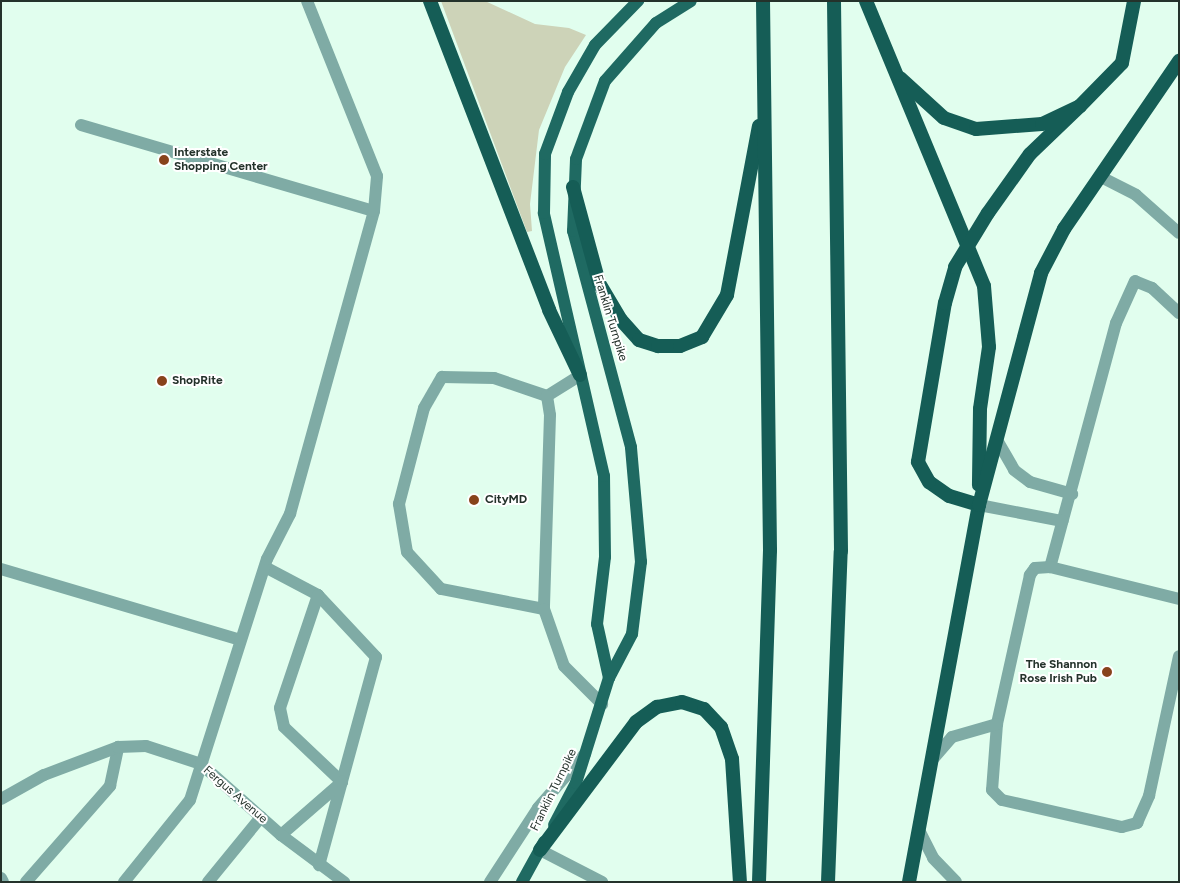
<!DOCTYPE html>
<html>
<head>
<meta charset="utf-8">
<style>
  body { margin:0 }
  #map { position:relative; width:1180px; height:883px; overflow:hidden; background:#e1feee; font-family:Figtree,sans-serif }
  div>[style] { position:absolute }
  .green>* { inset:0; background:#cdd3b8 }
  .service>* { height:12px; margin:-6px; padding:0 6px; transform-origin:6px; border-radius:6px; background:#7faba5 }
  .minor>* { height:12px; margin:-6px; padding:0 6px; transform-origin:6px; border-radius:6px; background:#7faba5 }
  .primary>* { height:12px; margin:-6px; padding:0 6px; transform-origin:6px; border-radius:6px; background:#1f6a62 }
  .trunk>* { height:14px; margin:-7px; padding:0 7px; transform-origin:7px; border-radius:7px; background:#155d56 }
  .dots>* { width:14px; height:14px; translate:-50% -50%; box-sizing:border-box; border:2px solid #fff; border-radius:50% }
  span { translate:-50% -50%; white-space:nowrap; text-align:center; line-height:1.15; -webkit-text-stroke:4px #fff; paint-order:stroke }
  .poi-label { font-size:12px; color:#24322b; font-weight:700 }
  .left { translate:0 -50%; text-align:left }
  .right { translate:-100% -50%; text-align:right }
  .street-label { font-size:12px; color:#24322b }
  .frame { position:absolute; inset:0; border:2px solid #24322b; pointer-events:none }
</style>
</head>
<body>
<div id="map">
  <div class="green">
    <div style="clip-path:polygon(441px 1px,485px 1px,535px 24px,569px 28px,586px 35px,565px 67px,539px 130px,530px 204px,532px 231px,527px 232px)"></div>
  </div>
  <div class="service">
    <div style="left:81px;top:125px;width:305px;rotate:16.4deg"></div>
    <div style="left:1101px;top:177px;width:39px;rotate:27deg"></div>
    <div style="left:1136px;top:195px;width:57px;rotate:41.5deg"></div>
    <div style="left:1179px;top:313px;width:37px;rotate:-137deg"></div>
    <div style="left:1152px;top:288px;width:18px;rotate:-158deg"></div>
    <div style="left:1135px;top:281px;width:46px;rotate:114.3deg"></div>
    <div style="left:1116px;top:323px;width:253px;rotate:105.1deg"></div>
    <div style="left:1050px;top:567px;width:15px;rotate:176deg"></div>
    <div style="left:1035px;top:568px;width:9px;rotate:126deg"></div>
    <div style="left:1030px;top:575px;width:153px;rotate:102.5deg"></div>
    <div style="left:997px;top:724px;width:66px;rotate:94.3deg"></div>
    <div style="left:992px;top:790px;width:14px;rotate:45deg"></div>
    <div style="left:1002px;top:800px;width:123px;rotate:12.7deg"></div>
    <div style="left:1122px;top:827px;width:16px;rotate:-15deg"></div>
    <div style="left:1137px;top:823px;width:30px;rotate:-66deg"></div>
    <div style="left:1149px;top:796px;width:143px;rotate:-77.9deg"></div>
    <div style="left:547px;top:396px;width:39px;rotate:-32deg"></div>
    <div style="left:997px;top:440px;width:34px;rotate:60deg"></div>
    <div style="left:1014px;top:470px;width:20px;rotate:37deg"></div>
    <div style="left:1030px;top:482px;width:44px;rotate:15.9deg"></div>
    <div style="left:979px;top:505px;width:85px;rotate:10.9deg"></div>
    <div style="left:265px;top:567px;width:60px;rotate:27.8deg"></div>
    <div style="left:318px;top:595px;width:85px;rotate:46.9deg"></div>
    <div style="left:376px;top:657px;width:216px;rotate:105.3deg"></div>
    <div style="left:1050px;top:567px;width:133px;rotate:13.9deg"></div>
    <div style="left:1px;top:569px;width:249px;rotate:16.5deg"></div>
    <div style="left:318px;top:595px;width:119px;rotate:108.6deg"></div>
    <div style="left:280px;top:708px;width:19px;rotate:78deg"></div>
    <div style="left:284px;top:727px;width:80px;rotate:43.5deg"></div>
    <div style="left:544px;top:609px;width:105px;rotate:-169deg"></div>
    <div style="left:441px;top:589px;width:50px;rotate:-132.6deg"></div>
    <div style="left:407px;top:552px;width:49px;rotate:-99.5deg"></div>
    <div style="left:399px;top:504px;width:99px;rotate:-75.4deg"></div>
    <div style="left:424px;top:408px;width:36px;rotate:-60deg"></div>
    <div style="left:442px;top:377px;width:52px;rotate:1.1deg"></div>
    <div style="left:494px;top:378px;width:56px;rotate:18.8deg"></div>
    <div style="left:547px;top:396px;width:19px;rotate:81deg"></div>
    <div style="left:550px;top:415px;width:194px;rotate:91.8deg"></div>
    <div style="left:544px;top:609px;width:60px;rotate:70.7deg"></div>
    <div style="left:564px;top:666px;width:54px;rotate:45deg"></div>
    <div style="left:932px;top:760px;width:30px;rotate:-49deg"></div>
    <div style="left:952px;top:737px;width:47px;rotate:-16.1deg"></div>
    <div style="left:919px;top:830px;width:31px;rotate:63deg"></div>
    <div style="left:933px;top:858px;width:33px;rotate:46deg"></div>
    <div style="left:281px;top:835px;width:81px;rotate:-41deg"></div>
    <div style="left:540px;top:850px;width:70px;rotate:27.3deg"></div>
    <div style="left:1px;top:878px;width:4px;rotate:63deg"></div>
    <div style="left:26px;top:882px;width:128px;rotate:-48.8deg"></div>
    <div style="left:110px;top:786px;width:40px;rotate:-78deg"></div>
    <div style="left:124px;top:882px;width:105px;rotate:-51.2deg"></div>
    <div style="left:190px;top:800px;width:253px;rotate:-72.3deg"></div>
    <div style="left:267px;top:559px;width:51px;rotate:-62.9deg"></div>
    <div style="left:290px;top:514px;width:314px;rotate:-74.5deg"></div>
    <div style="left:374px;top:211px;width:35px;rotate:-85deg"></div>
    <div style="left:377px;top:176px;width:188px;rotate:-111.8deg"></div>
    <div style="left:208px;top:882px;width:84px;rotate:-50.8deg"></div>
  </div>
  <div class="minor">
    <div style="left:1px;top:799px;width:49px;rotate:-29.2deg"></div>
    <div style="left:44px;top:775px;width:79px;rotate:-20.7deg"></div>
    <div style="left:118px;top:747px;width:28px;rotate:-2deg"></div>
    <div style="left:146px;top:746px;width:58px;rotate:18.1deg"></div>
    <div style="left:201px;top:764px;width:107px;rotate:41.6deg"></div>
    <div style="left:281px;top:835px;width:79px;rotate:36.7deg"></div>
    <div style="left:490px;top:882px;width:88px;rotate:-57deg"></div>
    <div style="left:538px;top:808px;width:72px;rotate:-49deg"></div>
  </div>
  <div class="primary">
    <div style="left:609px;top:678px;width:55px;rotate:-102.5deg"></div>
    <div style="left:597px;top:624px;width:67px;rotate:-83.2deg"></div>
    <div style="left:605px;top:557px;width:81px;rotate:-90.7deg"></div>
    <div style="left:604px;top:476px;width:270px;rotate:-102.9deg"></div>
    <div style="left:544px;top:213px;width:59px;rotate:-89deg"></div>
    <div style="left:545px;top:154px;width:66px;rotate:-69.6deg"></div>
    <div style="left:568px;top:92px;width:54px;rotate:-60.1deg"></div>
    <div style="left:595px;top:45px;width:62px;rotate:-45.7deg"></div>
    <div style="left:554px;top:825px;width:47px;rotate:-62.4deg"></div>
    <div style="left:576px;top:783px;width:110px;rotate:-72.6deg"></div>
    <div style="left:609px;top:678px;width:50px;rotate:-62.4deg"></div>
    <div style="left:632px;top:634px;width:73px;rotate:-82.9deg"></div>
    <div style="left:641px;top:562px;width:115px;rotate:-95deg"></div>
    <div style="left:631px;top:447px;width:224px;rotate:-105deg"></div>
    <div style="left:573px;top:231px;width:72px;rotate:-87.6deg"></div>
    <div style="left:576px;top:159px;width:83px;rotate:-69.6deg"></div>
    <div style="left:605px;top:81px;width:77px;rotate:-48.7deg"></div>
    <div style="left:656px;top:23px;width:41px;rotate:-32.2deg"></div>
    <div style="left:522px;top:882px;width:46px;rotate:-61.2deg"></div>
  </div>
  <div class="trunk">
    <div style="left:430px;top:1px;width:331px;rotate:68.9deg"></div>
    <div style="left:549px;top:310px;width:72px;rotate:64.5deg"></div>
    <div style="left:866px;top:1px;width:308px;rotate:67.5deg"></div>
    <div style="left:984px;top:286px;width:61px;rotate:85.3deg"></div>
    <div style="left:989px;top:347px;width:63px;rotate:98.3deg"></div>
    <div style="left:980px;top:409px;width:76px;rotate:90.8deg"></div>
    <div style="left:900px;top:78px;width:59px;rotate:42.3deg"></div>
    <div style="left:944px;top:118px;width:34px;rotate:19deg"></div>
    <div style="left:976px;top:129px;width:66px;rotate:-4.3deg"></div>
    <div style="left:1042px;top:124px;width:42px;rotate:-25.3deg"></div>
    <div style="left:1080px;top:106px;width:60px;rotate:-45.7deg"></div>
    <div style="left:1122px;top:63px;width:63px;rotate:-79deg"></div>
    <div style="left:573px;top:187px;width:99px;rotate:74.8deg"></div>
    <div style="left:599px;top:283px;width:43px;rotate:59.3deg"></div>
    <div style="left:621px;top:320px;width:27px;rotate:48deg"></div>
    <div style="left:639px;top:340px;width:20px;rotate:18deg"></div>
    <div style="left:658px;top:346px;width:22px"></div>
    <div style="left:680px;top:346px;width:24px;rotate:-22deg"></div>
    <div style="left:702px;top:337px;width:49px;rotate:-59.2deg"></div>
    <div style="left:727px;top:295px;width:172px;rotate:-79.3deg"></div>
    <div style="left:979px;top:505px;width:31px;rotate:-163deg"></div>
    <div style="left:949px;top:496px;width:24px;rotate:-145deg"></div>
    <div style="left:929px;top:482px;width:23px;rotate:-119deg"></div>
    <div style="left:918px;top:462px;width:161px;rotate:-80.4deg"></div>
    <div style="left:945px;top:303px;width:37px;rotate:-74deg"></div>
    <div style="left:955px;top:267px;width:63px;rotate:-58.6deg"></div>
    <div style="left:988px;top:213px;width:72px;rotate:-54.6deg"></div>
    <div style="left:1030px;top:154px;width:69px;rotate:-43.8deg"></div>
    <div style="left:540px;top:850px;width:160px;rotate:-53.1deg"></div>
    <div style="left:636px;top:722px;width:26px;rotate:-36deg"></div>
    <div style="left:657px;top:707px;width:25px;rotate:-11deg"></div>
    <div style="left:682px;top:702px;width:23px;rotate:18deg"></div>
    <div style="left:704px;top:709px;width:25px;rotate:47deg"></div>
    <div style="left:721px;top:727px;width:34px;rotate:71deg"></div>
    <div style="left:732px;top:759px;width:123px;rotate:86.3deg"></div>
    <div style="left:759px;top:882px;width:332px;rotate:-88.1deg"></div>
    <div style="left:770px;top:550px;width:549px;rotate:-90.73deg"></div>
    <div style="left:828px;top:882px;width:331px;rotate:-87.8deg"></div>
    <div style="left:841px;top:551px;width:550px;rotate:-90.73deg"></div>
    <div style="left:909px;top:882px;width:383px;rotate:-79.5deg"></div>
    <div style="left:979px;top:505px;width:240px;rotate:-75deg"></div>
    <div style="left:1041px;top:273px;width:50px;rotate:-62.4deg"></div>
    <div style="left:1064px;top:229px;width:204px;rotate:-55.6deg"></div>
  </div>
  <div class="dots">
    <div style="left:164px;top:160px;background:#88431c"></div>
    <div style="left:162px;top:381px;background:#88431c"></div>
    <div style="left:474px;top:500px;background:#88431c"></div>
    <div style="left:1107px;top:672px;background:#88431c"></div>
  </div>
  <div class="poi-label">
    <span class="left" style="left:174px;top:160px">Interstate<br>Shopping Center</span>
    <span class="left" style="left:172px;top:381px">ShopRite</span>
    <span class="left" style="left:485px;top:500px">CityMD</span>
    <span class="right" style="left:1097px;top:672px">The Shannon<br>Rose Irish Pub</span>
  </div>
  <div class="street-label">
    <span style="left:610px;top:318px;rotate:73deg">Franklin Turnpike</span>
    <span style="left:554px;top:790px;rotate:-64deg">Franklin Turnpike</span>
    <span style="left:235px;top:795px;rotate:41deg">Fergus Avenue</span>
  </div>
  <div class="frame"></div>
</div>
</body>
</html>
